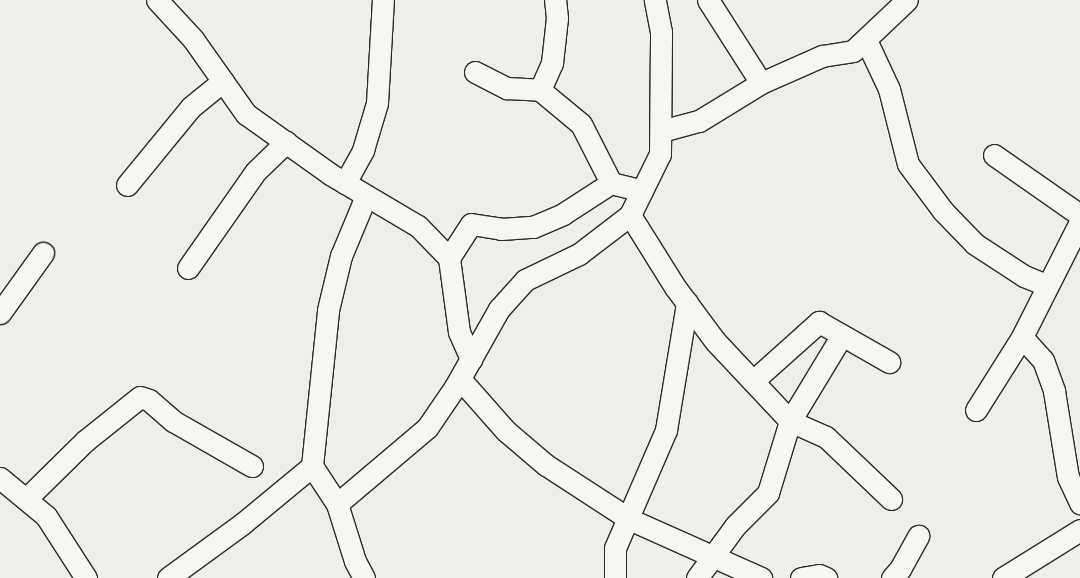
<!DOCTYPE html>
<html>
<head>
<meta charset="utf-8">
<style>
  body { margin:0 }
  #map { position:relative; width:1080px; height:578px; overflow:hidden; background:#eeeeea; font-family:Dekko,sans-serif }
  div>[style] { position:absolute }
  .roads { filter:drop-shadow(1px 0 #2b2b2b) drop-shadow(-1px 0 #2b2b2b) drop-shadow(0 1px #2b2b2b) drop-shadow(0 -1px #2b2b2b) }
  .minor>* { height:21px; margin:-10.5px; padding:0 10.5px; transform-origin:10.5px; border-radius:10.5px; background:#f6f6f2 }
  span { translate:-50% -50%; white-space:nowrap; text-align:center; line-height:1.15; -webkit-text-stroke:4px #f6f6f2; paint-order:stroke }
</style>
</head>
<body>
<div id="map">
  <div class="roads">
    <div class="minor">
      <div style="left:157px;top:0;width:53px;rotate:47.3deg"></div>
      <div style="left:193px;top:39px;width:92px;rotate:54.8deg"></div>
      <div style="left:246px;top:114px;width:103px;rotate:35.5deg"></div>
      <div style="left:330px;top:174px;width:102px;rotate:30.6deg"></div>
      <div style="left:418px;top:226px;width:45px;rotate:45.9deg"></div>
      <div style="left:449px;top:258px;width:75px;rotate:82.3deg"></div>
      <div style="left:459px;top:332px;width:30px;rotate:66deg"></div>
      <div style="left:708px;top:0;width:98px;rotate:57.4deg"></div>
      <div style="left:866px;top:40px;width:54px;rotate:64.9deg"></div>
      <div style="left:889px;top:89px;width:77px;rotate:75.8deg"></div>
      <div style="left:908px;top:164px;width:59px;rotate:53.3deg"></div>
      <div style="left:943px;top:211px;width:46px;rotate:45.9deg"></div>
      <div style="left:975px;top:244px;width:59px;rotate:33.1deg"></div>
      <div style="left:1024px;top:276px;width:24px;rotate:22deg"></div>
      <div style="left:475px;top:72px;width:36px;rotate:27deg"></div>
      <div style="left:507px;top:88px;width:33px;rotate:3deg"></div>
      <div style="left:540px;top:90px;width:53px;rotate:39.7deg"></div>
      <div style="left:581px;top:124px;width:66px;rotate:63deg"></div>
      <div style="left:540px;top:90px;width:30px;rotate:-66deg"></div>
      <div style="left:552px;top:63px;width:45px;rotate:-83.7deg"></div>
      <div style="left:557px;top:18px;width:18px;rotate:-96deg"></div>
      <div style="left:661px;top:131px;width:39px;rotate:-15deg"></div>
      <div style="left:699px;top:121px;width:73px;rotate:-31.5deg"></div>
      <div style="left:761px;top:83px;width:67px;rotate:-23.9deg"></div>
      <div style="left:822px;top:56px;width:31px;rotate:-9deg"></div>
      <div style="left:853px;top:51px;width:74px;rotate:-43.4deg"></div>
      <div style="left:994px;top:155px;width:105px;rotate:34.9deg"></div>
      <div style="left:345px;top:183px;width:38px;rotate:-61deg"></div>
      <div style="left:363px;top:150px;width:49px;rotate:-73.4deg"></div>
      <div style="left:377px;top:103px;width:103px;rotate:-86.7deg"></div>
      <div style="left:127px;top:185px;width:101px;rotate:-50.6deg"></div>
      <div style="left:191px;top:107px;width:41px;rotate:-39.1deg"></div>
      <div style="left:630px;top:215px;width:85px;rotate:58deg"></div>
      <div style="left:675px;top:287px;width:67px;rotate:53.5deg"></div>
      <div style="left:715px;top:341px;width:110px;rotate:46.8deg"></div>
      <div style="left:790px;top:421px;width:39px;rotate:24deg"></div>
      <div style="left:826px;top:437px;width:90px;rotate:43.6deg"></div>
      <div style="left:1080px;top:222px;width:129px;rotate:116.8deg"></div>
      <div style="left:1022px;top:337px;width:31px;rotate:48deg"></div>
      <div style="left:1043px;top:360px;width:33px;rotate:70deg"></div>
      <div style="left:1054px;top:391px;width:87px;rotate:80.8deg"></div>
      <div style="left:1068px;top:477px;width:29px;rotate:65deg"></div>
      <div style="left:449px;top:258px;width:40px;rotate:-57.1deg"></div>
      <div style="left:471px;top:224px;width:30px;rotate:9deg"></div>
      <div style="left:501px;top:229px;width:32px;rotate:-4deg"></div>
      <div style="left:533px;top:227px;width:33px;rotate:-23deg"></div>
      <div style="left:563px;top:214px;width:57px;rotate:-32.9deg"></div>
      <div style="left:611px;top:183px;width:32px;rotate:14deg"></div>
      <div style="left:188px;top:268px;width:118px;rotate:-55deg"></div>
      <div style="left:256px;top:171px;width:42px;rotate:-44deg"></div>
      <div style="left:0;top:313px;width:74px;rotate:-54.4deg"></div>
      <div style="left:460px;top:379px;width:69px;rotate:48.5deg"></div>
      <div style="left:506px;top:431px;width:52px;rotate:40.4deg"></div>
      <div style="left:546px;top:465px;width:99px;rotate:33deg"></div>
      <div style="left:629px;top:519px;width:145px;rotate:24.1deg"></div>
      <div style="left:753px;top:381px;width:89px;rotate:-41.8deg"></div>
      <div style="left:819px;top:322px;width:81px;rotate:29.7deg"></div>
      <div style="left:976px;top:410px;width:86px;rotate:-57.8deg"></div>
      <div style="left:0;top:478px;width:60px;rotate:39.6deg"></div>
      <div style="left:46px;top:516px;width:74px;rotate:57.2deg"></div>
      <div style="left:26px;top:499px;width:83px;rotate:-44.5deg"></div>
      <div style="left:85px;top:441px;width:70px;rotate:-38.7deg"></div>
      <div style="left:140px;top:397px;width:9px;rotate:18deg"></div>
      <div style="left:149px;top:400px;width:32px;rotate:41deg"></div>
      <div style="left:173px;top:421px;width:91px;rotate:29.7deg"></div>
      <div style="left:337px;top:504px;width:118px;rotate:-40.2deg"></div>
      <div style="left:427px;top:428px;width:50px;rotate:-55.7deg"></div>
      <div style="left:455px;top:387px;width:90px;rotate:-60.6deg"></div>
      <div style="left:499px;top:309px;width:39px;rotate:-48deg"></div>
      <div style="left:525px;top:280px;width:60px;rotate:-25.7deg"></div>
      <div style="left:579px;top:254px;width:64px;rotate:-37.4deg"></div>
      <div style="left:630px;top:215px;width:68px;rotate:-63.8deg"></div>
      <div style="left:660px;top:154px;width:122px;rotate:-89.5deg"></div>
      <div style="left:661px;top:32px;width:33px;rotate:-101deg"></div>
      <div style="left:168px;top:578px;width:92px;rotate:-36.1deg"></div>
      <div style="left:242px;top:524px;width:91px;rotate:-39.6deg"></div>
      <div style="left:364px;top:578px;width:19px;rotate:-118deg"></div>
      <div style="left:355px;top:561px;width:60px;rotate:-107.5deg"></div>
      <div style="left:337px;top:504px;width:45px;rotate:-123.3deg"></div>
      <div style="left:312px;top:466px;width:157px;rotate:-84.1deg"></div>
      <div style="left:328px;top:310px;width:56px;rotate:-76.5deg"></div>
      <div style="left:341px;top:256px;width:65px;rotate:-67.4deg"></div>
      <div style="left:615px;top:578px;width:30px;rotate:-90deg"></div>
      <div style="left:615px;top:548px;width:129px;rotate:-66.6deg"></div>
      <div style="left:666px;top:430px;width:129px;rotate:-80.6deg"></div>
      <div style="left:697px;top:578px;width:64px;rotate:-53.8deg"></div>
      <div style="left:735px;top:526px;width:47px;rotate:-45deg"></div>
      <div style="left:768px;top:493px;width:75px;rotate:-73deg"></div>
      <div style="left:790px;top:421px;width:100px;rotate:-58.8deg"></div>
      <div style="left:801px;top:578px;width:18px;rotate:-9deg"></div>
      <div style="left:819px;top:575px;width:8px;rotate:23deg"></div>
      <div style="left:892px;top:578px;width:12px;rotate:-48deg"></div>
      <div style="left:900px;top:569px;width:38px;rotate:-61deg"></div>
      <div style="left:1003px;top:578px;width:91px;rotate:-31.9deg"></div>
    </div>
  </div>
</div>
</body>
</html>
